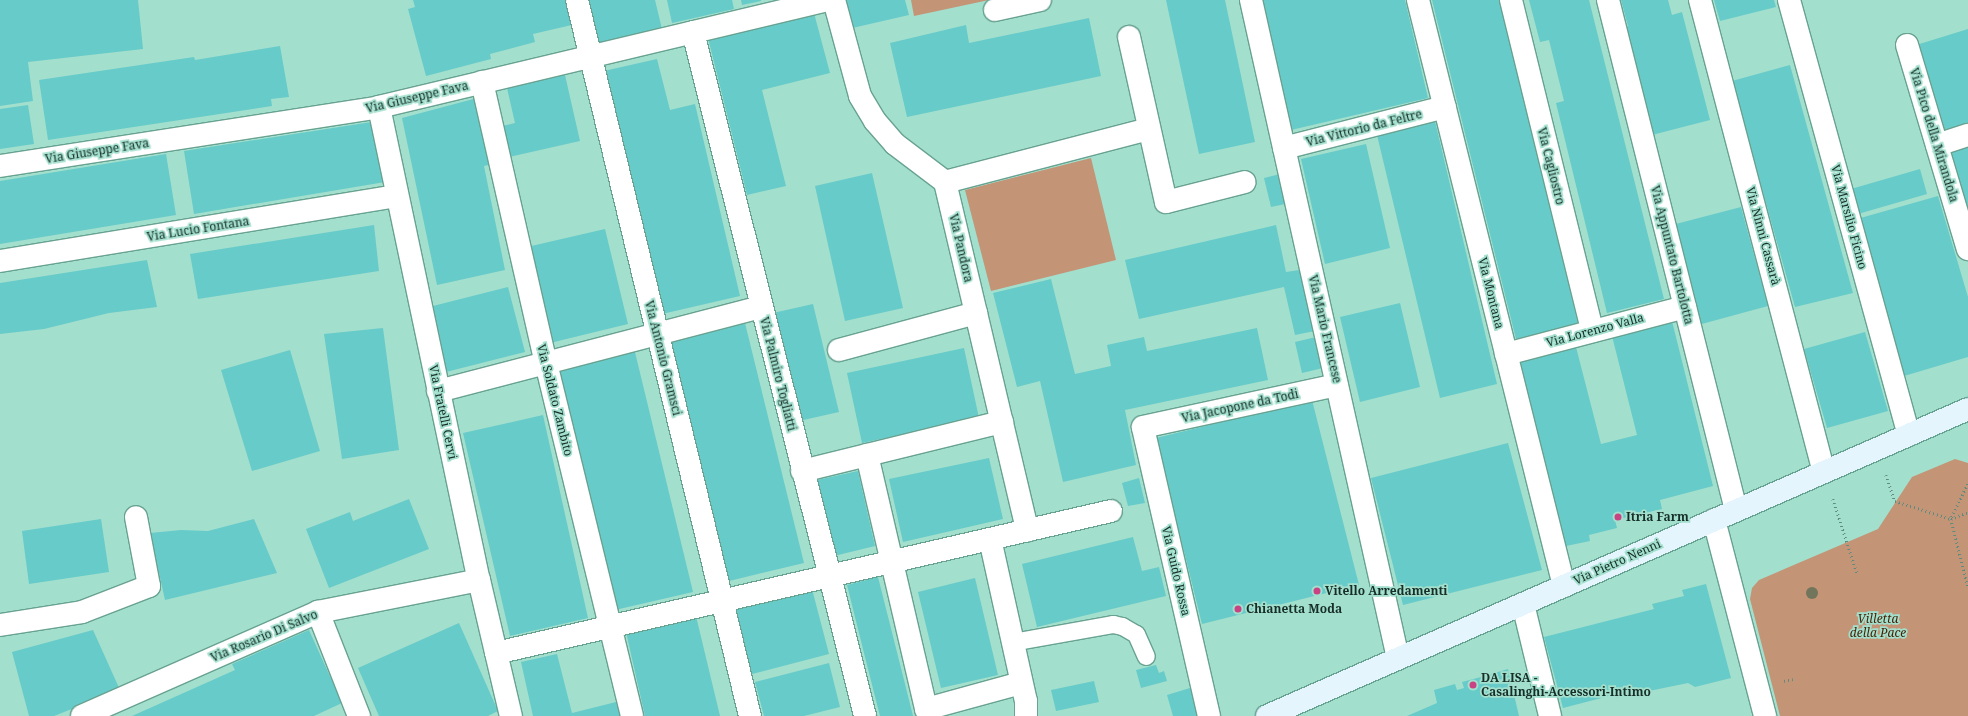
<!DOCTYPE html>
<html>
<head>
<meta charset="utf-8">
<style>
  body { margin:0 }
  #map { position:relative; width:1968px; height:716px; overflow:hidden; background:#a3dfcd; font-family:"Noto Serif",serif }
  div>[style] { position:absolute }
  .green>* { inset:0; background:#c39476 }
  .building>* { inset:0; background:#67cbc9 }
  .path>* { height:2.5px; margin-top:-1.25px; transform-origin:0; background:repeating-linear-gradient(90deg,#608a7e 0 1px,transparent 0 4px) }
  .roads { filter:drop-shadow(1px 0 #68a291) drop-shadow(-1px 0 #68a291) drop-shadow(0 1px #68a291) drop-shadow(0 -1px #68a291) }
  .lane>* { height:17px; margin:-8.5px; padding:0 8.5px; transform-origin:8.5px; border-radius:8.5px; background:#fff }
  .street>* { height:22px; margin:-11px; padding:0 11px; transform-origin:11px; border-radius:11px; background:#fff }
  .secondary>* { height:22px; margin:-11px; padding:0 11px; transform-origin:11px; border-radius:11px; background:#e5f5fe }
  .trees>* { width:12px; height:12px; margin:-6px; border-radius:50%; background:#70755c }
  .dots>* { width:11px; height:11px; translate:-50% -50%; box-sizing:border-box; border:2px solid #a3dfcd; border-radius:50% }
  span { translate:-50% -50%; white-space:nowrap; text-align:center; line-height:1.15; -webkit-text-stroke:3.5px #a3dfcd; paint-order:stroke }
  .street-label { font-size:12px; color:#162e27 }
  .poi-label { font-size:12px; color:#162e27; font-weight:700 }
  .left { translate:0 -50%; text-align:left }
  .park-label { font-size:12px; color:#461e00; font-style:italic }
</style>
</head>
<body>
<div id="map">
  <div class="green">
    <div style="clip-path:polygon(911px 0,989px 0,914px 16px)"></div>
    <div style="clip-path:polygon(1091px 158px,1116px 260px,991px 291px,965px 190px)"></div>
    <div style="clip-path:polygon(1955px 459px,1968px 463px,1968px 716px,1780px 716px,1750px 599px,1752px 588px,1759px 580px,1878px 529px,1912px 477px)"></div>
  </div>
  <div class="building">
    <div style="clip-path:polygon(0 0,138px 0,143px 49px,28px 62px,33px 101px,0 106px)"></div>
    <div style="clip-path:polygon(413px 0,570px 0,576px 24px,533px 34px,535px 42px,490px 54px,491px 59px,426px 76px,408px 9px,415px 7px)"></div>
    <div style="clip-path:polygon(585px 0,655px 0,662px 29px,597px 45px)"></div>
    <div style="clip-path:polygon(667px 0,732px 0,734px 9px,672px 23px)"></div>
    <div style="clip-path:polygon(741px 0,761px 0,761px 1px,742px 5px)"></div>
    <div style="clip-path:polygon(841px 0,905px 0,909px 15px,848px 29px)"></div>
    <div style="clip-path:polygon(1166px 0,1225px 0,1255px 142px,1199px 154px)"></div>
    <div style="clip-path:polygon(1261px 0,1405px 0,1428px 98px,1291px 130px)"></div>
    <div style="clip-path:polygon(1432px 0,1500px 0,1578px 324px,1516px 339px)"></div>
    <div style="clip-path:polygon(1529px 0,1589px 0,1664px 299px,1607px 313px,1556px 103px,1564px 101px,1549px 40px,1540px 42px)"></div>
    <div style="clip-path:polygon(1621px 0,1668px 0,1672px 15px,1682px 12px,1710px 120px,1648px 136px,1620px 29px,1628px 26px)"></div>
    <div style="clip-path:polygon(1714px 0,1774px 0,1776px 7px,1720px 21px)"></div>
    <div style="clip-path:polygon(814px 13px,830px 73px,762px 90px,786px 186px,747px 195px,708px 38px)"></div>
    <div style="clip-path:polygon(1089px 18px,1101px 76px,907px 117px,890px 43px,966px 25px,969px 43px)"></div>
    <div style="clip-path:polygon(1968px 29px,1968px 123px,1940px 131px,1913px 46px)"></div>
    <div style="clip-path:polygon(280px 46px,289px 97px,271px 99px,272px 106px,48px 140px,39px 80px,194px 57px,195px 60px)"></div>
    <div style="clip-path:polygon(657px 59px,670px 110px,695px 104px,740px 296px,662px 314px,604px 71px)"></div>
    <div style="clip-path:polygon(1790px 65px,1853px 293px,1795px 307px,1732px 81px)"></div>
    <div style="clip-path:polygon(565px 75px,580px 141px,505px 158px,498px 127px,515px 123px,507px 88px)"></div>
    <div style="clip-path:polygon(481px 97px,496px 163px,484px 166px,505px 270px,437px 285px,402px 118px)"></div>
    <div style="clip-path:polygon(28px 105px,34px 144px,0 149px,0 109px)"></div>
    <div style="clip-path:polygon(378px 121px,391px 181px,194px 214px,184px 151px)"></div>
    <div style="clip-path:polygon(1435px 121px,1497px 384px,1440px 398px,1377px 135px)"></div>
    <div style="clip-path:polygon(1366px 144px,1390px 248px,1325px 264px,1301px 159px)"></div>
    <div style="clip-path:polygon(1968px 144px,1968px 231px,1943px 151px)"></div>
    <div style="clip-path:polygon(166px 154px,176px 215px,0 244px,0 181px)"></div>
    <div style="clip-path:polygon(1920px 169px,1927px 194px,1858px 214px,1851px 189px)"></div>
    <div style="clip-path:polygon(872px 173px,903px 308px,845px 321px,815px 186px)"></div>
    <div style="clip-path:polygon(1284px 173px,1290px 203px,1271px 207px,1264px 178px)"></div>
    <div style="clip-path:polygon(1938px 196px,1968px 297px,1968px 357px,1904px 376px,1857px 219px)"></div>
    <div style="clip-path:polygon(1741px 207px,1768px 306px,1698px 325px,1672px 225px)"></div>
    <div style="clip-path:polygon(374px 225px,379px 271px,198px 299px,190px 254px)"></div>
    <div style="clip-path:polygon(1276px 225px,1286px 272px,1306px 269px,1320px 330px,1295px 335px,1284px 287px,1139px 319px,1125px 260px)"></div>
    <div style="clip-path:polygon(605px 229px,628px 324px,550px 343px,527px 247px)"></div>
    <div style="clip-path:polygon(147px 260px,157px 307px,109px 313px,44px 329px,0 334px,0 283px)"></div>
    <div style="clip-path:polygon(1051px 279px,1075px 374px,1111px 366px,1107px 345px,1144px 337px,1147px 351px,1257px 328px,1268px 380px,1125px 410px,1136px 465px,1063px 482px,1040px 381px,1017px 387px,993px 293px)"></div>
    <div style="clip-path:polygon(508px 287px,525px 352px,446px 372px,429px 307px)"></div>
    <div style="clip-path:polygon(1400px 303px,1420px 387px,1360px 402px,1340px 317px)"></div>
    <div style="clip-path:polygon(813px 304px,839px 412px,799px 421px,773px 313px)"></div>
    <div style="clip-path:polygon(744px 319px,804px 563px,729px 581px,669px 338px)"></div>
    <div style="clip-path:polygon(1672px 321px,1713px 486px,1660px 500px,1662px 509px,1615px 520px,1617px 528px,1589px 535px,1590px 541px,1566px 546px,1520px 361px,1576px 347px,1601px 444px,1637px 435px,1612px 336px)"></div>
    <div style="clip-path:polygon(383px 328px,399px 450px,342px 459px,324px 334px)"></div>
    <div style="clip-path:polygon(1865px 332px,1888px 411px,1827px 428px,1804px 349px)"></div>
    <div style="clip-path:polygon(1316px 337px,1323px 368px,1302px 373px,1295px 342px)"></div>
    <div style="clip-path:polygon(634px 348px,693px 592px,615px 610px,558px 369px)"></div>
    <div style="clip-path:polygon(964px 348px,979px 418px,862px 443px,847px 373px)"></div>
    <div style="clip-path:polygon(290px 350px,320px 451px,252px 471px,221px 370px)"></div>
    <div style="clip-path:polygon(1312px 400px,1359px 585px,1202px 624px,1156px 438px)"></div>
    <div style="clip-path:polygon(543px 415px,588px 618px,510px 636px,463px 433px)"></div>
    <div style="clip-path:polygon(1508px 443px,1542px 570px,1403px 605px,1371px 478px)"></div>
    <div style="clip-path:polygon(989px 458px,1003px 519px,903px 542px,889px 479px)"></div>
    <div style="clip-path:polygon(858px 471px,875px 546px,834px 556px,817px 480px)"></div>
    <div style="clip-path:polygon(1139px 478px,1145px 503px,1128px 506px,1122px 483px)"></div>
    <div style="clip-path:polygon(409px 499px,429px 549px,329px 588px,306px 529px,350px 512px,353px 521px)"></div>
    <div style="clip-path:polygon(101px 519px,109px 572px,29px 584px,22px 531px)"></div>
    <div style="clip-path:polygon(254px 519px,277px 573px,165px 600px,150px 533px,181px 530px,208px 531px)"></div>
    <div style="clip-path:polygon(1133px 537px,1142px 571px,1159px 567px,1166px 596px,1037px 627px,1022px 564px)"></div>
    <div style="clip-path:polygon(878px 577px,906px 688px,913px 716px,880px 716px,865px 657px,847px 585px)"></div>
    <div style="clip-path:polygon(975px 578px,998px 675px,941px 688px,918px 592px)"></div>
    <div style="clip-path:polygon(1706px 584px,1731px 678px,1695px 687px,1688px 683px,1615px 698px,1609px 696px,1563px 708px,1544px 637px,1654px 609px,1652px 604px,1684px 596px,1682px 590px)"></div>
    <div style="clip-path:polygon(812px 589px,829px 654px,752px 674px,736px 610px)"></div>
    <div style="clip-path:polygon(696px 616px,720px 716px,645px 716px,626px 632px)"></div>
    <div style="clip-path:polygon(459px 623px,498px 711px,488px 716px,379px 716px,358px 668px)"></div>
    <div style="clip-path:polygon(93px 630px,120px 690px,54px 716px,29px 716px,12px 652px)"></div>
    <div style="clip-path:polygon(309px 630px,342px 703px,314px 716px,132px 716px,235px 670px,232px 664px)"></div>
    <div style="clip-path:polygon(557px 654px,572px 713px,616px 702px,620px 716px,533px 716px,521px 662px)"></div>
    <div style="clip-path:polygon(829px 663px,840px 707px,804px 716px,764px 716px,755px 682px)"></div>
    <div style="clip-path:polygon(1156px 665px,1159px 673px,1164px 671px,1167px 681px,1141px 688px,1136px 670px)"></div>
    <div style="clip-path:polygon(1508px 669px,1519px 716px,1407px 716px,1437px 703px,1434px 690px,1455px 684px,1457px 690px,1464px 688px,1462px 682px,1481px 677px,1482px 683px,1489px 681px,1488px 675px)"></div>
    <div style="clip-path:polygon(1094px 681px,1099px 702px,1056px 711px,1051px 690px)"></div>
    <div style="clip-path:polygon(1190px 688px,1198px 716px,1173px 716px,1167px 695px)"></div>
  </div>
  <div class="path">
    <div style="left:1886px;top:475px;width:28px;rotate:71deg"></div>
    <div style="left:1895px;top:501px;width:59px;rotate:17.8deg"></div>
    <div style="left:1951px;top:519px;width:18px;rotate:-22deg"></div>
    <div style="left:1968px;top:484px;width:39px;rotate:116deg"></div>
    <div style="left:1951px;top:519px;width:70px;rotate:76deg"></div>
    <div style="left:1833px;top:499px;width:78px;rotate:72deg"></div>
    <div style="left:1784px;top:681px;width:9px;rotate:-13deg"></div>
  </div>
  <div class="roads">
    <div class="lane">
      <div style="left:1012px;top:642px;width:103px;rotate:-10.1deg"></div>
      <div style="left:1113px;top:624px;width:9px;rotate:13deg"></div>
      <div style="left:1122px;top:626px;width:16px;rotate:30deg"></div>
      <div style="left:1136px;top:634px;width:24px;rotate:66deg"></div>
    </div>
    <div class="street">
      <div style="left:577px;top:0;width:737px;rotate:76.42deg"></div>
      <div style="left:834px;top:0;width:99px;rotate:74.8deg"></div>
      <div style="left:860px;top:96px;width:29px;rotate:59deg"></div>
      <div style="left:875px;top:121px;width:30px;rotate:49deg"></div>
      <div style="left:895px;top:144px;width:63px;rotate:37.2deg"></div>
      <div style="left:945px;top:182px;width:358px;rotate:76.7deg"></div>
      <div style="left:1251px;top:0;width:674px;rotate:77.41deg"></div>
      <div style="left:1418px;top:0;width:604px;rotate:76.01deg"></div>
      <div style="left:1511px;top:0;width:341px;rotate:76.2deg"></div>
      <div style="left:1608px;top:0;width:526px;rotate:75.91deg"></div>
      <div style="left:1700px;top:0;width:488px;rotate:75.3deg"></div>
      <div style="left:1789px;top:0;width:451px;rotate:74.6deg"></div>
      <div style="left:995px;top:10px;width:46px;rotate:-12.5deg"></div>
      <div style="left:693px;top:32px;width:705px;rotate:75.88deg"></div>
      <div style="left:1129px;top:37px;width:169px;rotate:77.4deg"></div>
      <div style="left:1166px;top:202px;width:81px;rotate:-14.2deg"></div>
      <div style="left:1907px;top:45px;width:213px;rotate:73.4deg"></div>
      <div style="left:482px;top:82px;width:288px;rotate:77.2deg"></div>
      <div style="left:546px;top:363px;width:363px;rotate:76.3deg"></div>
      <div style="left:379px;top:107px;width:483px;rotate:78.1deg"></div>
      <div style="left:479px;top:580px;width:140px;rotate:76.8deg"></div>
      <div style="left:1937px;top:145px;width:33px;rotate:-18deg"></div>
      <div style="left:1284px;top:148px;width:166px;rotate:-14.3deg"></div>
      <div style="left:0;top:166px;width:384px;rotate:-8.8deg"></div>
      <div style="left:379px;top:107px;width:462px;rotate:-13.4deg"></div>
      <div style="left:945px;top:182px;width:211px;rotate:-14.6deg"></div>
      <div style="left:0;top:261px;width:401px;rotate:-9.3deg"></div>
      <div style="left:839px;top:350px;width:142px;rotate:-15.1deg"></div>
      <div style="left:1506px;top:354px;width:185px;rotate:-14.7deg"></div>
      <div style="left:438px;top:391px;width:333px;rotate:-14.6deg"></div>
      <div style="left:867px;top:455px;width:261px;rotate:76.9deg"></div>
      <div style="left:926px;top:709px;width:98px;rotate:-15.3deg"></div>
      <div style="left:802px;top:471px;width:206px;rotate:-13.8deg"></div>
      <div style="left:1714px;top:520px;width:203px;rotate:75.4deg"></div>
      <div style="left:990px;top:539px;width:166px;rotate:77.5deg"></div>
      <div style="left:1026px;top:701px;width:15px;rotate:90deg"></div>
      <div style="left:1523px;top:604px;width:115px;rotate:76.4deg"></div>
      <div style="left:318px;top:612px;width:112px;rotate:68.5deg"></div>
      <div style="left:0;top:625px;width:83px;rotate:-9deg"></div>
      <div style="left:82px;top:612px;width:72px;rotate:-21.2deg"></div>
      <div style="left:149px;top:586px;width:70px;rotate:-100.7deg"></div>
      <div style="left:496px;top:653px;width:631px;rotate:-13deg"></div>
      <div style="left:82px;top:716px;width:258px;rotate:-23.8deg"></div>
      <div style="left:318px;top:612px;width:164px;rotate:-11.2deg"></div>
      <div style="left:1209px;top:716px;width:296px;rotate:-102.9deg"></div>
      <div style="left:1143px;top:427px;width:198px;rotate:-12.2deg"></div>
    </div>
    <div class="secondary">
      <div style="left:1267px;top:716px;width:765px;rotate:-23.65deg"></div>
    </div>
  </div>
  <div class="trees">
    <div style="left:1812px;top:593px"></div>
  </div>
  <div class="dots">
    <div style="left:1618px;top:517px;background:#c84284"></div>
    <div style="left:1317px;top:591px;background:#c84284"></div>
    <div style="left:1238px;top:609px;background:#c84284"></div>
    <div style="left:1473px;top:685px;background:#c84284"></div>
  </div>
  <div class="street-label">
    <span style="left:417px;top:97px;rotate:-13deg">Via Giuseppe Fava</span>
    <span style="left:1364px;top:128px;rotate:-14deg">Via Vittorio da Feltre</span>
    <span style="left:1934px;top:135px;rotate:73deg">Via Pico della Mirandola</span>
    <span style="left:97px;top:151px;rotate:-9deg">Via Giuseppe Fava</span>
    <span style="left:1551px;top:166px;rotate:76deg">Via Cagliostro</span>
    <span style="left:1849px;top:217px;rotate:75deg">Via Marsilio Ficino</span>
    <span style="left:198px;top:229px;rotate:-9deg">Via Lucio Fontana</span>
    <span style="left:1763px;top:236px;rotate:75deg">Via Ninni Cassarà</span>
    <span style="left:961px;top:248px;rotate:77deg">Via Pandora</span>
    <span style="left:1672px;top:255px;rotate:76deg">Via Appuntato Bartolotta</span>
    <span style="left:1491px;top:293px;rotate:76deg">Via Montana</span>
    <span style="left:1325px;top:329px;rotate:77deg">Via Mario Francese</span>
    <span style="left:1595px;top:330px;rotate:-15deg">Via Lorenzo Valla</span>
    <span style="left:663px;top:358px;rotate:76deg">Via Antonio Gramsci</span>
    <span style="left:778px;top:374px;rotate:76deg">Via Palmiro Togliatti</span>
    <span style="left:555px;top:400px;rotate:76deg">Via Soldato Zambito</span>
    <span style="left:1240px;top:406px;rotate:-12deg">Via Jacopone da Todi</span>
    <span style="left:443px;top:412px;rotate:78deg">Via Fratelli Cervi</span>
    <span style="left:1617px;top:562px;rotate:-24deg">Via Pietro Nenni</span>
    <span style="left:1176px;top:571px;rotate:77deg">Via Guido Rossa</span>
    <span style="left:264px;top:636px;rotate:-23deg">Via Rosario Di Salvo</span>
  </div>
  <div class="poi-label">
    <span class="left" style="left:1626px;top:517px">Itria Farm</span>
    <span class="left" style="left:1325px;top:591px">Vitello Arredamenti</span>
    <span class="left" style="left:1246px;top:609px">Chianetta Moda</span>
    <span class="left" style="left:1481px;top:685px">DA LISA -<br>Casalinghi-Accessori-Intimo</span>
  </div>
  <div class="park-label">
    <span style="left:1878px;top:626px">Villetta<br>della Pace</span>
  </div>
</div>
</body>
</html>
